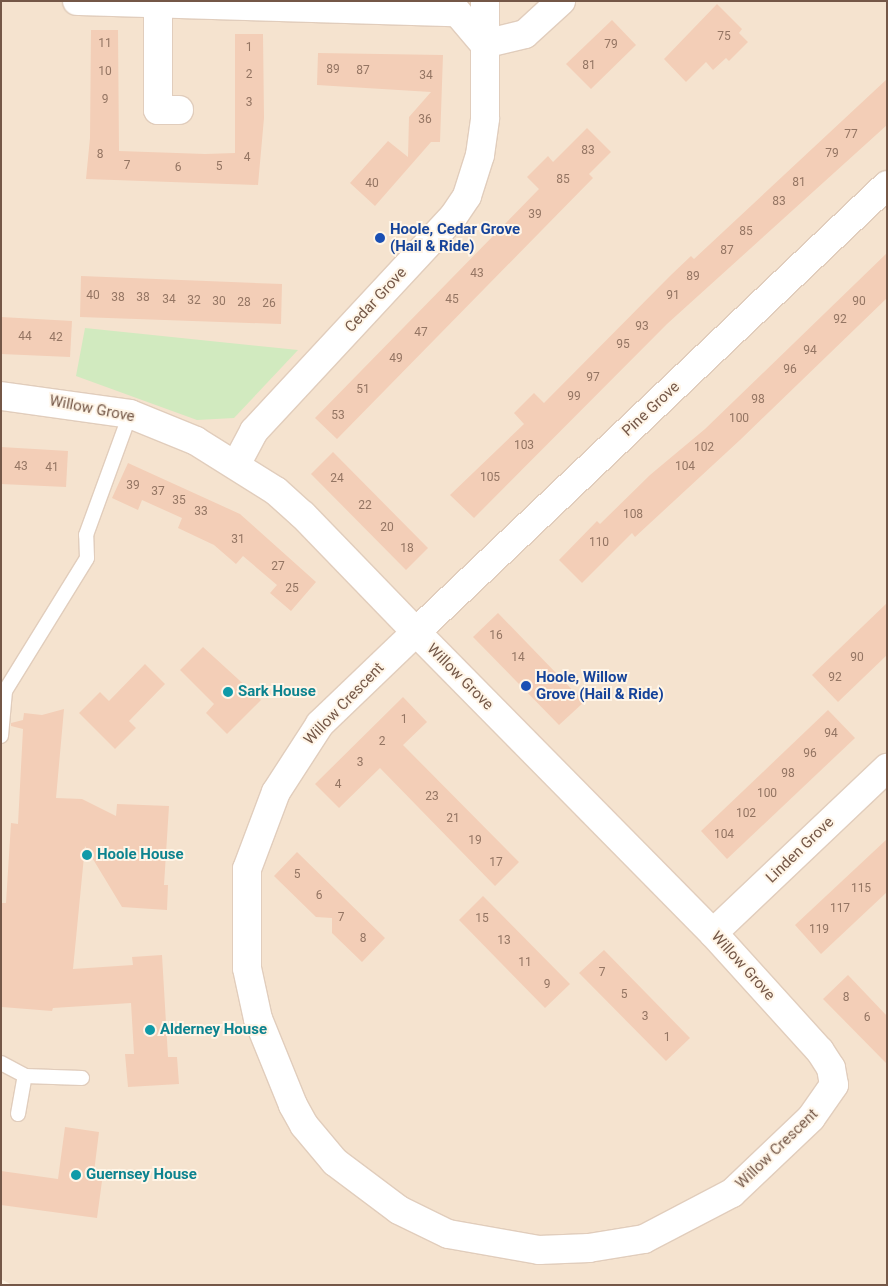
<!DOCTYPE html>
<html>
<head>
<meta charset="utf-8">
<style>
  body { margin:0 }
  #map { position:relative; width:888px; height:1286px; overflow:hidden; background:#fdf1e0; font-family:Roboto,sans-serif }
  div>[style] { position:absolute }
  .residential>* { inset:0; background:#f5e3cf }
  .green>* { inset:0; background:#d1eabf }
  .building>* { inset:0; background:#f3ceb7 }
  .roads { filter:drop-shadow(1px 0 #e1cdbc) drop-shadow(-1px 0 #e1cdbc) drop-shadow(0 1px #e1cdbc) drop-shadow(0 -1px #e1cdbc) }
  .lane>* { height:14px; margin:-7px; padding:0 7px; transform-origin:7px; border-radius:7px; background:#fff }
  .street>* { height:28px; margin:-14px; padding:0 14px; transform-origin:14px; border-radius:14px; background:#fff }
  .dots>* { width:14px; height:14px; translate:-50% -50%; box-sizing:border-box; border:2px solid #fff5e7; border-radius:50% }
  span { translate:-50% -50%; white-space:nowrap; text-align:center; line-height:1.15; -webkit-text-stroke:4px #fff5e7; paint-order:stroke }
  .number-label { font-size:12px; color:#947563 }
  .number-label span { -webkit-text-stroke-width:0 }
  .transit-label { font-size:15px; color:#164399; font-weight:700 }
  .left { translate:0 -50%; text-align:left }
  .street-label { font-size:15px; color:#745747 }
  .culture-label { font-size:15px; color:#0d838f; font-weight:700 }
  .frame { position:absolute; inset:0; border:2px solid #745747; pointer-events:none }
</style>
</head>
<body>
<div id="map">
  <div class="residential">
    <div style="clip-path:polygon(1px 1px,887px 1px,887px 1285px,12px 1285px,1px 1279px)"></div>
  </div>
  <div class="green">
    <div style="clip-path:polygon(85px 328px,298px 350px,234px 418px,197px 420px,76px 376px)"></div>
  </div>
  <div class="building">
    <div style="clip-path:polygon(717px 4px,742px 29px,739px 33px,748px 42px,729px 61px,726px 58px,713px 70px,706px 62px,686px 82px,664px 59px)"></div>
    <div style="clip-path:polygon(612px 20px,636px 45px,591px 89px,566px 64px)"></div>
    <div style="clip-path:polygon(91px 30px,118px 30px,119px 151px,205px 154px,235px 153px,235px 34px,263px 34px,264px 118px,258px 185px,86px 179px,90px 138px)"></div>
    <div style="clip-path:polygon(318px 53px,443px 55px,440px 142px,431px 142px,375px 206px,350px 183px,388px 141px,408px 157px,409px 117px,431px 92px,317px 85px)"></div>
    <div style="clip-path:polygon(887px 79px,887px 125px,667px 324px,474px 518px,450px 495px,524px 424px,514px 413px,534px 393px,544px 403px,671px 275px,691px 256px,694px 259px)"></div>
    <div style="clip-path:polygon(587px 128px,611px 152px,589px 174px,593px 178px,337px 439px,315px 418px,539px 189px,527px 177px,548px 156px,553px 162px)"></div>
    <div style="clip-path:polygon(887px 253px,887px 298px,740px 440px,635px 537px,632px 533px,582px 583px,559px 560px,597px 521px,600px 524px,650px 475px,705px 429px)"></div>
    <div style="clip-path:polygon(81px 276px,282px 284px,281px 324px,80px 317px)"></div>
    <div style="clip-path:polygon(1px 317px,72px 321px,70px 357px,1px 354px)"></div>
    <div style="clip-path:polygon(1px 447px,68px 451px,66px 487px,1px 484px)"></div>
    <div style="clip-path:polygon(333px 452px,428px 548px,406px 570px,311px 474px)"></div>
    <div style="clip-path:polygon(128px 463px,240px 514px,316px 582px,291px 611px,270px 593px,277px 585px,243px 556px,236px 564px,214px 545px,178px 528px,182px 518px,142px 500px,138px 510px,112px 498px)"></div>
    <div style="clip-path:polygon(887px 603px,887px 655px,838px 702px,812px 675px)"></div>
    <div style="clip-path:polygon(498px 613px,584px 702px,559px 725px,473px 637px)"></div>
    <div style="clip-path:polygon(203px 647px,261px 700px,227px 734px,206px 713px,214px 704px,180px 670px)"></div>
    <div style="clip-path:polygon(145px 664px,165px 684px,129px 721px,136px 728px,115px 749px,79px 713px,100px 692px,109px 701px)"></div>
    <div style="clip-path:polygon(403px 697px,427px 722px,403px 745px,519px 862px,495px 886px,380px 768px,339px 808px,315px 784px)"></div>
    <div style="clip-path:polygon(64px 709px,56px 798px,82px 799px,116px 816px,117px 804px,169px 806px,164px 885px,168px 885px,167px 910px,122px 907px,85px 846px,73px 969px,133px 965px,132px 957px,162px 955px,168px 1057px,177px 1057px,179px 1084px,128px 1087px,125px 1054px,134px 1054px,131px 1003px,53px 1008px,52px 1011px,2px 1007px,1px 903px,6px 903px,11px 823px,18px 824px,23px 729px,11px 726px,11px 723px,23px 720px,24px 713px,42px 715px)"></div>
    <div style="clip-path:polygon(828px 710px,855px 738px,727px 859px,701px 831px)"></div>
    <div style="clip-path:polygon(887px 839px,887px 892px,821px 954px,795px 925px)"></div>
    <div style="clip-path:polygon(297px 852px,385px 938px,362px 962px,332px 933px,332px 918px,316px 917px,274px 876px)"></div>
    <div style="clip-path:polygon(483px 896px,570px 984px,545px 1008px,459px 920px)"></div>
    <div style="clip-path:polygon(604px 950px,690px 1038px,666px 1061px,579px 973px)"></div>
    <div style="clip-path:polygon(848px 975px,887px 1016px,887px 1064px,823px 999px)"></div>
    <div style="clip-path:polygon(65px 1127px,99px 1132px,93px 1180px,102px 1181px,97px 1218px,1px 1205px,1px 1171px,58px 1179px)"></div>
  </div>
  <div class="roads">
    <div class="lane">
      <div style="left:1px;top:736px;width:45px;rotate:-84.9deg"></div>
      <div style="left:5px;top:691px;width:156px;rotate:-58.3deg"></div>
      <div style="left:87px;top:558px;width:23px;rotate:-92deg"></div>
      <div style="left:86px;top:535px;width:129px;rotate:-70deg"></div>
      <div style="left:1px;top:1063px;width:27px;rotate:28deg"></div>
      <div style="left:25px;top:1076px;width:57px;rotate:2deg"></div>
      <div style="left:18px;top:1114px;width:39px;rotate:-80deg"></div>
    </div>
    <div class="street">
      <div style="left:77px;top:1px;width:380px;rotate:1.7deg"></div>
      <div style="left:457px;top:12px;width:42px;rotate:49.8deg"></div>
      <div style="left:484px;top:44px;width:42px;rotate:-13.7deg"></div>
      <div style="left:525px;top:34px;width:49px;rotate:-42.5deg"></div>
      <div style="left:158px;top:2px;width:108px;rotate:90deg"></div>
      <div style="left:158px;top:110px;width:21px"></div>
      <div style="left:1px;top:396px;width:130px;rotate:7.9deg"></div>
      <div style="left:130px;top:414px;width:71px;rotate:22.2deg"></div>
      <div style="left:196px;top:441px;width:94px;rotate:32deg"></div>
      <div style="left:276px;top:491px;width:36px;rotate:42deg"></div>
      <div style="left:303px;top:515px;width:163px;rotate:46deg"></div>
      <div style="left:416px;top:632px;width:423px;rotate:45.4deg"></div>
      <div style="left:713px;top:933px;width:159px;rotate:47.8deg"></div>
      <div style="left:820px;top:1051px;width:20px;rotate:57deg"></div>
      <div style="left:831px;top:1068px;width:17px;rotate:80deg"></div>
      <div style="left:834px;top:1085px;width:40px;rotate:124.9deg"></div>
      <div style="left:811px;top:1118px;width:109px;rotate:136.5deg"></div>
      <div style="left:732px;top:1193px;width:99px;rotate:152.4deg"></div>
      <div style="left:644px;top:1239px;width:56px;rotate:170.7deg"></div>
      <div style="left:589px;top:1248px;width:50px;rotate:177.7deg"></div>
      <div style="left:539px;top:1250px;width:92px;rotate:-170deg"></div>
      <div style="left:448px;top:1234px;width:55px;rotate:-153.9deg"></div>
      <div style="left:399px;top:1210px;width:80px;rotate:-143.1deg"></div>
      <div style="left:335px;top:1162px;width:48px;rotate:-130deg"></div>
      <div style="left:304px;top:1125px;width:23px;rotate:-119deg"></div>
      <div style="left:293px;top:1105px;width:93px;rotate:-112.1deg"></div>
      <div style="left:258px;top:1019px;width:52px;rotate:-102.2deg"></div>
      <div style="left:247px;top:968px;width:99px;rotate:-90deg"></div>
      <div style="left:247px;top:869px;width:82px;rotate:-69.4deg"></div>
      <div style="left:276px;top:792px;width:81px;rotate:-57.1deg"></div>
      <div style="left:320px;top:724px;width:133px;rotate:-43.8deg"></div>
      <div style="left:416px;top:632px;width:649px;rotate:-43.5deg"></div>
      <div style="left:237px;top:463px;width:36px;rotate:-62deg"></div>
      <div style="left:254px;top:431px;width:292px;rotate:-47.1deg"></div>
      <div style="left:453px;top:217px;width:25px;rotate:-56deg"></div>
      <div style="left:467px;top:196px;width:43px;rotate:-72.4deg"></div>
      <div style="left:480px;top:155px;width:37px;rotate:-82deg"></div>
      <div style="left:485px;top:118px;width:117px;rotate:-90deg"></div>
      <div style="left:713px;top:933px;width:240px;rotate:-43.5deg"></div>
    </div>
  </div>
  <div class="dots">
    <div style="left:380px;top:238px;background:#1a4fb4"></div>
    <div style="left:526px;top:686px;background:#1a4fb4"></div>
    <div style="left:228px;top:692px;background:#0f9aa8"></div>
    <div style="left:87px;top:855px;background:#0f9aa8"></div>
    <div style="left:150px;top:1030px;background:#0f9aa8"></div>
    <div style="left:76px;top:1175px;background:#0f9aa8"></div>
  </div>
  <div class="number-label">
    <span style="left:724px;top:37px">75</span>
    <span style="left:105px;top:44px">11</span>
    <span style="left:611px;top:45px">79</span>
    <span style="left:249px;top:48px">1</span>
    <span style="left:589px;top:66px">81</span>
    <span style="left:333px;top:70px">89</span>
    <span style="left:363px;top:71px">87</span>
    <span style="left:105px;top:72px">10</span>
    <span style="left:249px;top:75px">2</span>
    <span style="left:426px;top:76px">34</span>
    <span style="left:105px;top:100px">9</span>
    <span style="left:249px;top:103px">3</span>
    <span style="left:425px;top:120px">36</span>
    <span style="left:851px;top:135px">77</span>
    <span style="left:588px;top:151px">83</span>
    <span style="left:832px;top:154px">79</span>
    <span style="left:100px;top:155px">8</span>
    <span style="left:247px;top:158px">4</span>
    <span style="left:127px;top:166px">7</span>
    <span style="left:219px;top:167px">5</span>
    <span style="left:178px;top:168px">6</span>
    <span style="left:563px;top:180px">85</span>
    <span style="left:799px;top:183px">81</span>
    <span style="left:372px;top:184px">40</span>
    <span style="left:779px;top:202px">83</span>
    <span style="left:535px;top:215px">39</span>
    <span style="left:746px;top:232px">85</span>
    <span style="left:727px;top:251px">87</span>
    <span style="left:477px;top:274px">43</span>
    <span style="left:693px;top:277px">89</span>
    <span style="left:93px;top:296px">40</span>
    <span style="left:673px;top:296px">91</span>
    <span style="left:118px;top:298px">38</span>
    <span style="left:143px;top:298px">38</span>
    <span style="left:169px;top:300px">34</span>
    <span style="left:452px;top:300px">45</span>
    <span style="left:194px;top:301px">32</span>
    <span style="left:219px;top:302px">30</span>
    <span style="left:859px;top:302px">90</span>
    <span style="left:244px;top:303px">28</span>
    <span style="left:269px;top:304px">26</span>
    <span style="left:840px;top:320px">92</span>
    <span style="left:642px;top:327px">93</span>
    <span style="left:421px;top:333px">47</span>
    <span style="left:25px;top:337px">44</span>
    <span style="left:56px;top:338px">42</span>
    <span style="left:623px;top:345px">95</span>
    <span style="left:810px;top:351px">94</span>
    <span style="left:396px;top:359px">49</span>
    <span style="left:790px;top:370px">96</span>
    <span style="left:593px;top:378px">97</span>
    <span style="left:363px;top:390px">51</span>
    <span style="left:574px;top:397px">99</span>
    <span style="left:758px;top:400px">98</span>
    <span style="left:338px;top:416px">53</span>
    <span style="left:739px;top:419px">100</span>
    <span style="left:524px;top:446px">103</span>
    <span style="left:704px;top:448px">102</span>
    <span style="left:21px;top:467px">43</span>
    <span style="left:685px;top:467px">104</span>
    <span style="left:52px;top:468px">41</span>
    <span style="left:490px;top:478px">105</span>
    <span style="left:337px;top:479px">24</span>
    <span style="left:133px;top:486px">39</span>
    <span style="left:158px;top:492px">37</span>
    <span style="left:179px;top:501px">35</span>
    <span style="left:365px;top:506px">22</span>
    <span style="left:201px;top:512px">33</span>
    <span style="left:633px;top:515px">108</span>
    <span style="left:387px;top:528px">20</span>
    <span style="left:238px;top:540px">31</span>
    <span style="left:599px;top:543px">110</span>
    <span style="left:407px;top:549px">18</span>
    <span style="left:278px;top:567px">27</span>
    <span style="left:292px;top:589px">25</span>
    <span style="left:496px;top:636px">16</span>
    <span style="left:518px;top:658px">14</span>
    <span style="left:857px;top:658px">90</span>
    <span style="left:835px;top:678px">92</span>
    <span style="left:404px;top:720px">1</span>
    <span style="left:831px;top:734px">94</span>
    <span style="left:382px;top:742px">2</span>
    <span style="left:810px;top:754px">96</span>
    <span style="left:360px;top:763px">3</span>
    <span style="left:788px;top:774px">98</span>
    <span style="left:338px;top:785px">4</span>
    <span style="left:767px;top:794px">100</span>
    <span style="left:432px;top:797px">23</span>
    <span style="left:746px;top:814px">102</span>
    <span style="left:453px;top:819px">21</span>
    <span style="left:724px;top:835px">104</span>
    <span style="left:475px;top:841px">19</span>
    <span style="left:496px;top:863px">17</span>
    <span style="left:297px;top:875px">5</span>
    <span style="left:861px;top:889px">115</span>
    <span style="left:319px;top:896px">6</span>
    <span style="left:840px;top:909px">117</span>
    <span style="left:341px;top:918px">7</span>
    <span style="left:482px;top:919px">15</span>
    <span style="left:819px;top:930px">119</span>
    <span style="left:363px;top:939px">8</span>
    <span style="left:504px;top:941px">13</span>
    <span style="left:525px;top:963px">11</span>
    <span style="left:602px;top:973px">7</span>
    <span style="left:547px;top:985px">9</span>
    <span style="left:624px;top:995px">5</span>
    <span style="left:846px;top:998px">8</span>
    <span style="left:645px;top:1017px">3</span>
    <span style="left:867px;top:1018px">6</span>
    <span style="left:667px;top:1038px">1</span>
  </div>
  <div class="transit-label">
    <span class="left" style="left:390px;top:238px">Hoole, Cedar Grove<br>(Hail &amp; Ride)</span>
    <span class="left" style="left:536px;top:686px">Hoole, Willow<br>Grove (Hail &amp; Ride)</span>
  </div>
  <div class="street-label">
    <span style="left:376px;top:300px;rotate:-47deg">Cedar Grove</span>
    <span style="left:92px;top:409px;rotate:11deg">Willow Grove</span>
    <span style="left:651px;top:409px;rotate:-43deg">Pine Grove</span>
    <span style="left:460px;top:677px;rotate:45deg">Willow Grove</span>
    <span style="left:344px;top:704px;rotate:-46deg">Willow Crescent</span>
    <span style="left:800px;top:850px;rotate:-44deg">Linden Grove</span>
    <span style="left:743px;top:966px;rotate:48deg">Willow Grove</span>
    <span style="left:777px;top:1149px;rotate:-44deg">Willow Crescent</span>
  </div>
  <div class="culture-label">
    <span class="left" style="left:238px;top:692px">Sark House</span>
    <span class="left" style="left:97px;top:855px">Hoole House</span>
    <span class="left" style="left:160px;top:1030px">Alderney House</span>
    <span class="left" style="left:86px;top:1175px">Guernsey House</span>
  </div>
  <div class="frame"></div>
</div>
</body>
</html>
